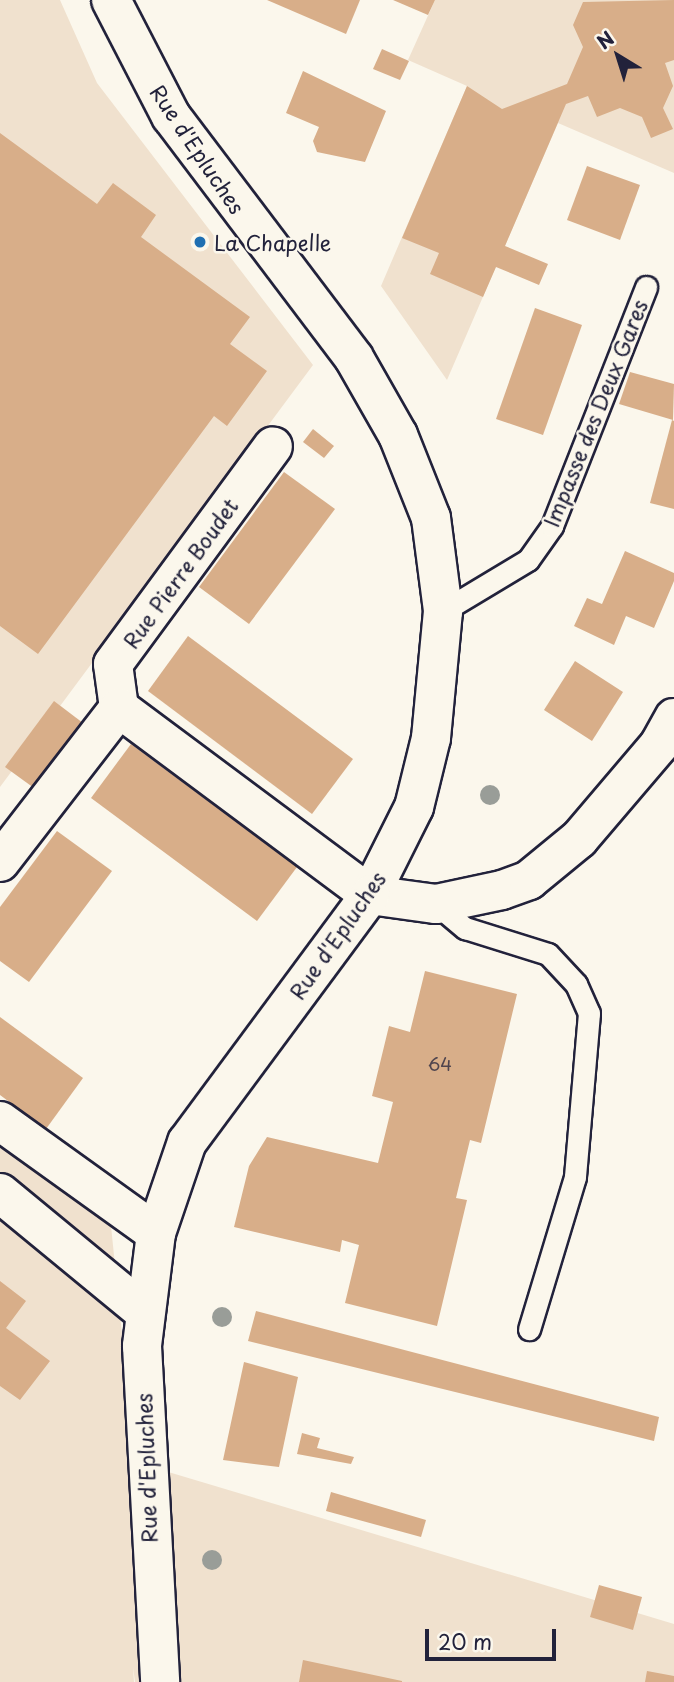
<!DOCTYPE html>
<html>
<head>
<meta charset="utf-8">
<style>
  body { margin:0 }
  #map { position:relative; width:674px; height:1682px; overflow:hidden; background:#fbf7ec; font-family:"Playpen Sans",sans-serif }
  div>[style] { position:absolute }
  .built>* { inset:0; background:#f0e1ce }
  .building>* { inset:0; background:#d8ae89 }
  .roads { filter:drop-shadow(2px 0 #22223b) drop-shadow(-2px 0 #22223b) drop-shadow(0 2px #22223b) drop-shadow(0 -2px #22223b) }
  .service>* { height:21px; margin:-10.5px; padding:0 10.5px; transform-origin:10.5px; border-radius:10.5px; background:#fbf7ec }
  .minor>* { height:38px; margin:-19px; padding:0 19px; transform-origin:19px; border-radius:19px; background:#fbf7ec }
  .tertiary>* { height:38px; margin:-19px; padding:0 19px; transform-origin:19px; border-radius:19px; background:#fbf7ec }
  .trees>* { width:20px; height:20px; margin:-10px; border-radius:50%; background:#999d98 }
  .dots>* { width:19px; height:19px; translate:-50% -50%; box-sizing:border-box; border:4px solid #fbf7ec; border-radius:50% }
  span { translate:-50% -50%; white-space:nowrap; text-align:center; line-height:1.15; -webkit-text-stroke:5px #fbf7ec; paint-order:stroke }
  .number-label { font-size:18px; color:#50454e }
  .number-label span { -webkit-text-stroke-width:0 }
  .street-label { font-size:21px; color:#22223b }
  .poi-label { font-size:21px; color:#22223b }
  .left { translate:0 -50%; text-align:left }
  .north { position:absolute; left:583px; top:21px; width:70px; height:70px; -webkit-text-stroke:5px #fbf7ec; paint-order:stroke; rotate:322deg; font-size:19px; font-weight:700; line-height:28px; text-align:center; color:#22223b }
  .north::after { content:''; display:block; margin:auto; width:24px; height:32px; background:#22223b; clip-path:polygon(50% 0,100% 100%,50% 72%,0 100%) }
  .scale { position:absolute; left:425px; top:1629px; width:131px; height:32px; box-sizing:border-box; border:4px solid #22223b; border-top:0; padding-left:9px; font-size:21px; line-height:24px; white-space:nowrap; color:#22223b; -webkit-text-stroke:5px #fbf7ec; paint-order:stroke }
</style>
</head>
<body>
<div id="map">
  <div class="built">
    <div style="clip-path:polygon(0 0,60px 0,97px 83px,313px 365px,0 787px)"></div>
    <div style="clip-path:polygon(435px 0,674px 0,674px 173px,558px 123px,447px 380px,381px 286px,467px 86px,408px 60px)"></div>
    <div style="clip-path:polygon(0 1145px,110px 1216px,135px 1462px,674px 1624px,674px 1682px,135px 1682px,133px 1667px,134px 1682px,0 1682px)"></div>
  </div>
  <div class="building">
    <div style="clip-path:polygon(267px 0,360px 0,346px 34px)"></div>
    <div style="clip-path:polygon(393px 0,435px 0,428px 15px)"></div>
    <div style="clip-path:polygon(674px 0,674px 60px,665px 63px,673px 86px,663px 108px,673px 129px,651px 138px,642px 117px,620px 108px,597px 117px,588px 96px,566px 104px,505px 246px,548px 264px,539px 285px,496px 267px,483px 297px,430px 274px,439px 253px,402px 238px,467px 86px,502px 109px,567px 84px,583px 47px,573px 25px,583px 2px)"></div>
    <div style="clip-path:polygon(382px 49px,409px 61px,400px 80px,373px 69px)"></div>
    <div style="clip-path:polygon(303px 71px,386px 111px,365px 162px,317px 152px,313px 141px,319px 127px,286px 113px)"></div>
    <div style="clip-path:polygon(0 133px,97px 204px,113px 183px,156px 215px,141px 237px,250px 317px,230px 344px,267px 371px,227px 426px,214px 416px,38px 654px,0 626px)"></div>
    <div style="clip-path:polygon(587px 166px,640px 185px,620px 240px,567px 220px)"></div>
    <div style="clip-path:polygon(535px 308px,582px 325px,543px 435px,496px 419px)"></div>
    <div style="clip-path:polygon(630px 372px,674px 384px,673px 420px,619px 404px)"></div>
    <div style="clip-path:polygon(672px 420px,674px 421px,674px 509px,650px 503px)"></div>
    <div style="clip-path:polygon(313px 429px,334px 446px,324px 458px,303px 442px)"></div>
    <div style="clip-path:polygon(284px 472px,335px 509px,249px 624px,199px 587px)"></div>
    <div style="clip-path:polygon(625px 551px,674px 573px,674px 581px,654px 628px,626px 616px,614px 645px,574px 626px,587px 598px,602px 604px)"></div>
    <div style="clip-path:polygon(188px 636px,353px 759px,312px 814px,148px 691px)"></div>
    <div style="clip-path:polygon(575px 661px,623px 692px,592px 741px,544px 710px)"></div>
    <div style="clip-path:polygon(54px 701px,83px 723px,34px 788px,5px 767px)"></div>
    <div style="clip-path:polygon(131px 744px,297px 867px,257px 921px,91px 798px)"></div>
    <div style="clip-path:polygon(57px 831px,112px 871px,29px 982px,0 961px,0 907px)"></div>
    <div style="clip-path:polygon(425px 971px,517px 994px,481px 1143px,470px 1140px,456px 1198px,467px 1200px,437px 1326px,345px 1303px,359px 1245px,342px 1240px,340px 1252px,234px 1227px,249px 1166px,267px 1137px,378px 1163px,393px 1102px,372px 1096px,389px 1026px,410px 1032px)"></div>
    <div style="clip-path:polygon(0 1017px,83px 1078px,46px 1129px,0 1095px)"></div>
    <div style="clip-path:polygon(0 1281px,26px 1301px,6px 1328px,50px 1361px,20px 1400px,0 1386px)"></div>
    <div style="clip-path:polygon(256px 1311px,659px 1417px,654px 1441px,248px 1341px)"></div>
    <div style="clip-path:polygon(244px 1362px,298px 1377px,279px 1467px,223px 1460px)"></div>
    <div style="clip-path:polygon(302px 1433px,320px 1438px,317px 1448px,354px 1457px,351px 1464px,297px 1454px)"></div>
    <div style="clip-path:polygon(331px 1492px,426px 1520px,421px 1537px,326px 1511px)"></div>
    <div style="clip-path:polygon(599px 1585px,642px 1597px,633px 1630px,590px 1617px)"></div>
    <div style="clip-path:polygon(303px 1660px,402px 1681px,402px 1682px,299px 1682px)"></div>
    <div style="clip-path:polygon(647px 1671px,674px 1676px,674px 1682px,645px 1682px)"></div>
  </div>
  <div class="roads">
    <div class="service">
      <div style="left:443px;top:611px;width:99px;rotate:-31deg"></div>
      <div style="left:528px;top:560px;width:42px;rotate:-54.8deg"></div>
      <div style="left:552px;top:526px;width:257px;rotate:-68.5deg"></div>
      <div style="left:436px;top:904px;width:38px;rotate:40deg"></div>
      <div style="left:465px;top:928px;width:87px;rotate:17.4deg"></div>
      <div style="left:548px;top:954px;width:41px;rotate:47deg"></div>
      <div style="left:576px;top:984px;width:32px;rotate:66deg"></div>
      <div style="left:589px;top:1013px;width:165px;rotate:94.9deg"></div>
      <div style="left:575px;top:1177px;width:159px;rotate:106.8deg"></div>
    </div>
    <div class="minor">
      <div style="left:119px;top:708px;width:44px;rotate:-97.8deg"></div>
      <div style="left:113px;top:664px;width:270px;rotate:-53.7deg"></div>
      <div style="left:0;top:862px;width:195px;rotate:-52.3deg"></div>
      <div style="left:119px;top:708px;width:313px;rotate:36.7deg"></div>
      <div style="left:370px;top:895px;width:67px;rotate:7.8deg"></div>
      <div style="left:436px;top:904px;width:67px;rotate:-12deg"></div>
      <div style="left:502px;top:890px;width:29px;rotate:-20deg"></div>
      <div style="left:529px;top:880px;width:65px;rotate:-39.4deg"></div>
      <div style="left:579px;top:839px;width:123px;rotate:-49.6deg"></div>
      <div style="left:659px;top:745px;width:31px;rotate:-61deg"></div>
      <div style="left:0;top:1121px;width:192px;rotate:35.7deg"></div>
      <div style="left:0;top:1193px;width:185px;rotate:39.5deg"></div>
    </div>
    <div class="tertiary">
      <div style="left:111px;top:0;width:131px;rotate:62.7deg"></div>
      <div style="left:171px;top:116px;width:303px;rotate:52.9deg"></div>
      <div style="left:354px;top:358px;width:89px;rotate:60.3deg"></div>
      <div style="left:398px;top:435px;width:89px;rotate:68.3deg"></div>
      <div style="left:431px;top:518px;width:94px;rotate:82.6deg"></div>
      <div style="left:443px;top:611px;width:128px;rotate:95.4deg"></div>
      <div style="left:431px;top:738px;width:71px;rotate:103.8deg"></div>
      <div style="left:414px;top:807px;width:98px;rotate:116.6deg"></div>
      <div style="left:370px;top:895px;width:307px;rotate:126.5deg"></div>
      <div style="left:187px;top:1142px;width:96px;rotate:108.8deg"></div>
      <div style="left:156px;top:1233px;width:114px;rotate:97.1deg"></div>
      <div style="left:142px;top:1346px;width:336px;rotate:86.9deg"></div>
    </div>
  </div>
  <div class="trees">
    <div style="left:490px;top:795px"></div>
    <div style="left:222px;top:1317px"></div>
    <div style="left:212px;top:1560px"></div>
  </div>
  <div class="dots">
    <div style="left:200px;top:242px;background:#1f6fb2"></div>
  </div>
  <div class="number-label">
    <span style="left:440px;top:1064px">64</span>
  </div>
  <div class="street-label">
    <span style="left:198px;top:149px;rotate:56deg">Rue d'Epluches</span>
    <span style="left:595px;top:413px;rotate:-68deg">Impasse des Deux Gares</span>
    <span style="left:180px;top:573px;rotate:-54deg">Rue Pierre Boudet</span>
    <span style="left:337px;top:935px;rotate:-55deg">Rue d'Epluches</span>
    <span style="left:146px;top:1468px;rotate:-92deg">Rue d'Epluches</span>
  </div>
  <div class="poi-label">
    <span class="left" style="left:214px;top:242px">La Chapelle</span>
  </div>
  <div class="north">N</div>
  <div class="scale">20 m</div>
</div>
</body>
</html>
